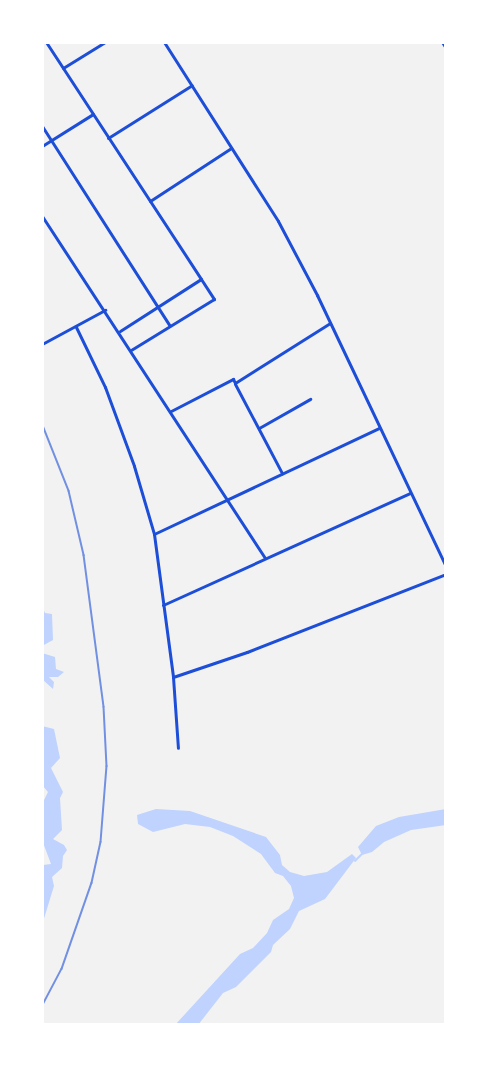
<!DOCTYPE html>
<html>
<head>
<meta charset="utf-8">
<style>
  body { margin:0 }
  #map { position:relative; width:488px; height:1067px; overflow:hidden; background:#f2f2f2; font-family:"Source Sans 3",sans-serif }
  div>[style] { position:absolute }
  .water>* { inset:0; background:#bfd3fe }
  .stream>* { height:1.5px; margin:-0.75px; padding:0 0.75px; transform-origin:0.75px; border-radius:0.75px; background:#bfd3fe }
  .minor>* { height:3px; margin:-1.5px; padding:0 1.5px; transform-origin:1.5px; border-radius:1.5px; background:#1d4ed8 }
  .rail>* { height:1.5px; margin:-0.75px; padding:0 0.75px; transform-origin:0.75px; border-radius:0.75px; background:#7290e2 }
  span { translate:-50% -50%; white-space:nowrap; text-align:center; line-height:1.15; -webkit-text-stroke:6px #fff; paint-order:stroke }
  .frame { position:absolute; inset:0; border:44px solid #fff; pointer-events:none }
</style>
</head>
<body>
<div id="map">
  <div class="water">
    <div style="clip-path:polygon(42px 606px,45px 613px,52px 614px,53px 640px,42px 646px)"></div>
    <div style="clip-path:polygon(42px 653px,55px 657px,56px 669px,64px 672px,58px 677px,49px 677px,54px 682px,53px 689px,42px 679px)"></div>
    <div style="clip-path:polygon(42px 726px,54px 729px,60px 758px,51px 768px,63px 792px,60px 798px,62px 830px,53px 839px,64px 845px,67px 850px,63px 856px,62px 868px,52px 877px,54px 886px,42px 925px,42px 862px,43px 865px,51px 864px,42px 840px,42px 804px,48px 792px,42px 785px)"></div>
    <div style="clip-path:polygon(156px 809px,190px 811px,266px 837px,280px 855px,282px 865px,290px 872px,304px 876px,327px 872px,352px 854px,356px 858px,325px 899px,299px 911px,290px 929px,273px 945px,271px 952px,236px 987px,223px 993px,198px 1025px,175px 1025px,240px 954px,253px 948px,267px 933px,273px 920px,289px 909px,294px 898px,291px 886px,283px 876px,275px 873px,261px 854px,233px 836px,210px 827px,185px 824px,153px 832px,138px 824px,137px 815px)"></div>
    <div style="clip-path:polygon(446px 809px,446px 825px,411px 830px,384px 842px,372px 852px,362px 855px,358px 847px,376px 826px,399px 817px)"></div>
  </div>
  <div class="stream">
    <div style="left:355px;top:861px;width:10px;rotate:-45deg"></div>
  </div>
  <div class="minor">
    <div style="left:46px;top:42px;width:283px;rotate:56.8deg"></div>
    <div style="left:164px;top:42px;width:212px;rotate:57.5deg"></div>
    <div style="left:278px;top:221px;width:84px;rotate:62.2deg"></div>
    <div style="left:317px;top:295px;width:301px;rotate:64.6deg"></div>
    <div style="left:442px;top:42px;width:7px;rotate:56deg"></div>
    <div style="left:63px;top:68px;width:49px;rotate:-31.8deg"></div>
    <div style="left:42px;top:126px;width:237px;rotate:57.4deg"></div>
    <div style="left:108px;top:138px;width:99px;rotate:-32.2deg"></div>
    <div style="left:42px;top:146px;width:60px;rotate:-32.1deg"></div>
    <div style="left:150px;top:201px;width:97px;rotate:-33.2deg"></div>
    <div style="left:42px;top:216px;width:408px;rotate:56.9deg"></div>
    <div style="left:76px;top:327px;width:67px;rotate:64.2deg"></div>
    <div style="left:105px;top:387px;width:84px;rotate:69.8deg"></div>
    <div style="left:134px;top:466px;width:71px;rotate:73.6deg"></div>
    <div style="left:154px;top:534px;width:144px;rotate:82.4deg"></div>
    <div style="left:173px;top:677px;width:71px;rotate:86deg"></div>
    <div style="left:120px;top:331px;width:96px;rotate:-32.7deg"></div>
    <div style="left:201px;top:279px;width:24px;rotate:57deg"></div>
    <div style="left:214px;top:299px;width:97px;rotate:148.4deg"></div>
    <div style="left:42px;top:344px;width:72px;rotate:-28.4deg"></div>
    <div style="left:235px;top:384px;width:101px;rotate:62.2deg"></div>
    <div style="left:171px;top:411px;width:70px;rotate:-27.3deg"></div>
    <div style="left:233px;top:379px;width:4px;rotate:63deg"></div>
    <div style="left:235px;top:383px;width:112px;rotate:-32.3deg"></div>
    <div style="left:259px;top:428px;width:59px;rotate:-29.6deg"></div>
    <div style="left:154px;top:534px;width:249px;rotate:-25.2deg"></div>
    <div style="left:163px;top:605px;width:271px;rotate:-24.4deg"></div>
    <div style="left:173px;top:677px;width:78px;rotate:-18.7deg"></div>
    <div style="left:247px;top:652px;width:214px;rotate:-21.4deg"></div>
  </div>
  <div class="rail">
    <div style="left:42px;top:423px;width:73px;rotate:68.3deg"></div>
    <div style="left:69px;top:491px;width:66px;rotate:76.8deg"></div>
    <div style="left:84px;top:555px;width:153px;rotate:82.5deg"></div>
    <div style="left:104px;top:707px;width:59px;rotate:87.1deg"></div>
    <div style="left:107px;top:766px;width:76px;rotate:94.5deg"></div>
    <div style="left:101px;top:842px;width:42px;rotate:102.4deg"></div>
    <div style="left:92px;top:883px;width:91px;rotate:109.2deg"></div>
    <div style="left:62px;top:969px;width:43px;rotate:117.8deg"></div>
  </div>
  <div class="frame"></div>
</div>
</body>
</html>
